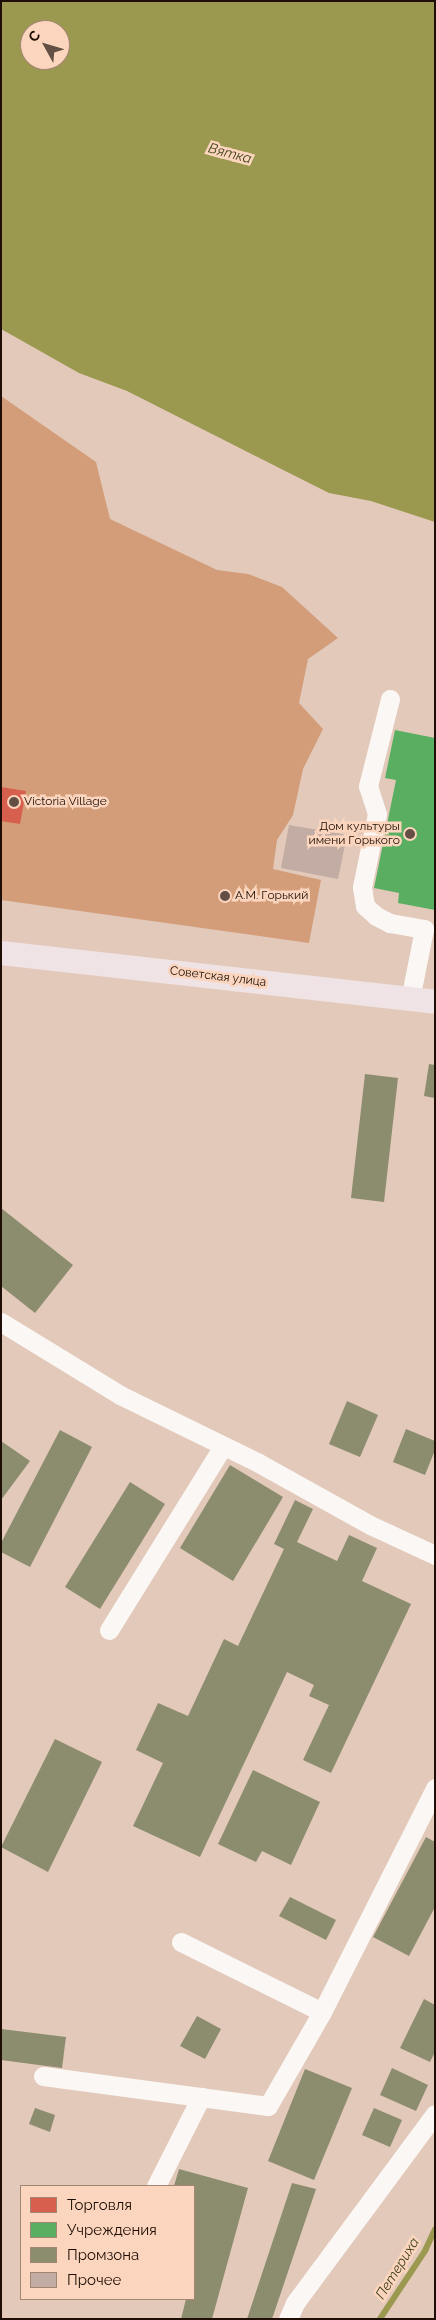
<!DOCTYPE html>
<html>
<head>
<meta charset="utf-8">
<style>
  body { margin:0 }
  #map { position:relative; width:436px; height:2320px; overflow:hidden; background:#e2c9ba; font-family:Raleway,sans-serif }
  div>[style] { position:absolute }
  .forest>* { inset:0; background:#d39d7a }
  .water>* { inset:0; background:#9b984f }
  .shops>* { inset:0; background:#d6604d }
  .public>* { inset:0; background:#5aae61 }
  .industry>* { inset:0; background:#8c8c6e }
  .stream>* { height:5.5px; margin:-2.75px; padding:0 2.75px; transform-origin:2.75px; border-radius:2.75px; background:#9b984f }
  .building>* { inset:0; background:#c2aca3 }
  .minor>* { height:19px; margin:-9.5px; padding:0 9.5px; transform-origin:9.5px; border-radius:9.5px; background:#fbf7f5 }
  .major>* { height:24px; margin:-12px; padding:0 12px; transform-origin:12px; border-radius:12px; background:#f0e3e5 }
  .dots>* { width:14px; height:14px; translate:-50% -50%; box-sizing:border-box; border:2px solid #fbd5bd; border-radius:50% }
  span { translate:-50% -50%; white-space:nowrap; text-align:center; line-height:1.15; -webkit-text-stroke:5px #fbd5bd; paint-order:stroke }
  .poi-label { font-size:12px; color:#1e0e05 }
  .left { translate:0 -50%; text-align:left }
  .right { translate:-100% -50%; text-align:right }
  .street-label { font-size:12px; color:#1e0e05 }
  .water-label { font-size:14px; color:#41451e; font-style:italic }
  .frame { position:absolute; inset:0; border:2px solid #1e0e05; pointer-events:none }
  .legend { position:absolute; left:20px; top:2185px; width:175px; height:115px; box-sizing:border-box; background:#fbd5bd; border:1px solid #a38573; margin:0; padding:6px 9px; list-style:none; font-size:15px; color:#1e0e05 }
  .legend li { display:flex; align-items:center; gap:10px; height:25px }
  .legend b { width:25px; border:1px solid #a38573 }
  .north { position:absolute; left:20px; top:20px; width:50px; height:50px; box-sizing:border-box; background:#fbd5bd; border:1px solid #a38573; border-radius:50%; rotate:309deg; font-size:14px; font-weight:700; line-height:20px; text-align:center; color:#1e0e05 }
  .north::after { content:''; display:block; margin:auto; width:18px; height:22px; background:#634f44; clip-path:polygon(50% 0,100% 100%,50% 72%,0 100%) }
</style>
</head>
<body>
<div id="map">
  <div class="forest">
    <div style="clip-path:polygon(1px 396px,96px 462px,110px 519px,217px 570px,248px 574px,282px 587px,338px 638px,308px 659px,299px 703px,323px 729px,303px 769px,293px 815px,277px 840px,273px 869px,321px 880px,309px 943px,1px 900px)"></div>
  </div>
  <div class="water">
    <div style="clip-path:polygon(evenodd,1px 1px,435px 1px,435px 522px,371px 501px,329px 493px,127px 391px,79px 373px,1px 329px,1px 1px,30px 30px,60px 30px,60px 60px,30px 60px,30px 30px)"></div>
  </div>
  <div class="shops">
    <div style="clip-path:polygon(1px 787px,26px 791px,20px 824px,1px 821px)"></div>
  </div>
  <div class="public">
    <div style="clip-path:polygon(395px 730px,435px 738px,435px 910px,398px 903px,399px 893px,374px 888px,396px 780px,385px 778px)"></div>
  </div>
  <div class="industry">
    <div style="clip-path:polygon(429px 1064px,435px 1065px,435px 1098px,424px 1096px)"></div>
    <div style="clip-path:polygon(365px 1074px,398px 1078px,384px 1202px,351px 1198px)"></div>
    <div style="clip-path:polygon(1px 1208px,73px 1265px,35px 1313px,1px 1286px)"></div>
    <div style="clip-path:polygon(347px 1401px,378px 1415px,360px 1457px,329px 1444px)"></div>
    <div style="clip-path:polygon(406px 1429px,435px 1441px,435px 1450px,425px 1475px,393px 1462px)"></div>
    <div style="clip-path:polygon(60px 1430px,92px 1447px,30px 1567px,1px 1552px,1px 1543px)"></div>
    <div style="clip-path:polygon(1px 1441px,30px 1461px,1px 1500px)"></div>
    <div style="clip-path:polygon(230px 1465px,283px 1497px,233px 1581px,180px 1548px)"></div>
    <div style="clip-path:polygon(130px 1482px,165px 1504px,100px 1609px,65px 1587px)"></div>
    <div style="clip-path:polygon(295px 1500px,313px 1509px,297px 1542px,337px 1561px,349px 1535px,377px 1548px,362px 1581px,411px 1604px,331px 1773px,303px 1760px,329px 1705px,309px 1696px,314px 1685px,287px 1672px,200px 1857px,133px 1826px,163px 1763px,136px 1750px,158px 1703px,188px 1716px,224px 1639px,238px 1646px,284px 1549px,274px 1544px)"></div>
    <div style="clip-path:polygon(55px 1739px,102px 1762px,48px 1872px,1px 1847px)"></div>
    <div style="clip-path:polygon(253px 1770px,320px 1802px,291px 1865px,262px 1851px,256px 1862px,218px 1844px)"></div>
    <div style="clip-path:polygon(426px 1837px,435px 1842px,435px 1907px,409px 1956px,373px 1937px)"></div>
    <div style="clip-path:polygon(290px 1897px,336px 1920px,326px 1940px,279px 1916px)"></div>
    <div style="clip-path:polygon(424px 1999px,435px 2005px,435px 2052px,430px 2062px,400px 2048px)"></div>
    <div style="clip-path:polygon(197px 2016px,221px 2029px,205px 2059px,180px 2046px)"></div>
    <div style="clip-path:polygon(1px 2029px,66px 2037px,62px 2068px,1px 2060px)"></div>
    <div style="clip-path:polygon(392px 2068px,428px 2085px,416px 2111px,380px 2095px)"></div>
    <div style="clip-path:polygon(305px 2069px,352px 2088px,314px 2180px,268px 2161px)"></div>
    <div style="clip-path:polygon(35px 2108px,55px 2115px,50px 2132px,29px 2124px)"></div>
    <div style="clip-path:polygon(374px 2108px,402px 2120px,390px 2147px,362px 2135px)"></div>
    <div style="clip-path:polygon(179px 2169px,248px 2188px,212px 2319px,181px 2319px,186px 2299px,194px 2299px,194px 2186px,174px 2186px)"></div>
    <div style="clip-path:polygon(292px 2183px,316px 2189px,272px 2319px,247px 2319px)"></div>
  </div>
  <div class="stream">
    <div style="left:380px;top:2319px;width:82px;rotate:-56.5deg"></div>
    <div style="left:425px;top:2251px;width:23px;rotate:-65deg"></div>
  </div>
  <div class="building">
    <div style="clip-path:polygon(289px 825px,347px 835px,338px 879px,281px 868px)"></div>
  </div>
  <div class="minor">
    <div style="left:390px;top:699px;width:90px;rotate:104.2deg"></div>
    <div style="left:368px;top:786px;width:29px;rotate:72deg"></div>
    <div style="left:377px;top:814px;width:75px;rotate:101.6deg"></div>
    <div style="left:362px;top:887px;width:19px;rotate:81deg"></div>
    <div style="left:365px;top:906px;width:15px;rotate:42deg"></div>
    <div style="left:376px;top:916px;width:16px;rotate:27deg"></div>
    <div style="left:390px;top:923px;width:35px;rotate:10deg"></div>
    <div style="left:424px;top:929px;width:72px;rotate:101.2deg"></div>
    <div style="left:1px;top:1322px;width:140px;rotate:31.5deg"></div>
    <div style="left:120px;top:1395px;width:153px;rotate:26.1deg"></div>
    <div style="left:257px;top:1462px;width:129px;rotate:29.1deg"></div>
    <div style="left:370px;top:1525px;width:72px;rotate:24.8deg"></div>
    <div style="left:109px;top:1630px;width:216px;rotate:-58.2deg"></div>
    <div style="left:181px;top:1942px;width:157px;rotate:26.4deg"></div>
    <div style="left:43px;top:2076px;width:227px;rotate:7.6deg"></div>
    <div style="left:268px;top:2106px;width:108px;rotate:-60.1deg"></div>
    <div style="left:322px;top:2012px;width:251px;rotate:-63.2deg"></div>
    <div style="left:156px;top:2186px;width:100px;rotate:-63.2deg"></div>
    <div style="left:288px;top:2319px;width:17px;rotate:-66deg"></div>
    <div style="left:295px;top:2303px;width:235px;rotate:-53.5deg"></div>
  </div>
  <div class="major">
    <div style="left:1px;top:953px;width:437px;rotate:6.4deg"></div>
  </div>
  <div class="dots">
    <div style="left:14px;top:802px;background:#634f44"></div>
    <div style="left:410px;top:834px;background:#634f44"></div>
    <div style="left:225px;top:896px;background:#634f44"></div>
  </div>
  <div class="poi-label">
    <span class="left" style="left:24px;top:802px">Victoria Village</span>
    <span class="right" style="left:400px;top:834px">Дом культуры<br>имени Горького</span>
    <span class="left" style="left:235px;top:896px">А.М. Горький</span>
  </div>
  <div class="street-label">
    <span style="left:218px;top:977px;rotate:7deg">Советская улица</span>
  </div>
  <div class="water-label">
    <span style="left:230px;top:153px;rotate:15deg">Вятка</span>
    <span style="left:397px;top:2268px;rotate:-58deg">Петериха</span>
  </div>
  <div class="frame"></div>
  <ul class="legend">
  <li><b style="height:14px;background:#d6604d"></b>Торговля</li>
  <li><b style="height:14px;background:#5aae61"></b>Учреждения</li>
  <li><b style="height:14px;background:#8c8c6e"></b>Промзона</li>
  <li><b style="height:14px;background:#c2aca3"></b>Прочее</li>
  </ul>
  <div class="north">С</div>
</div>
</body>
</html>
